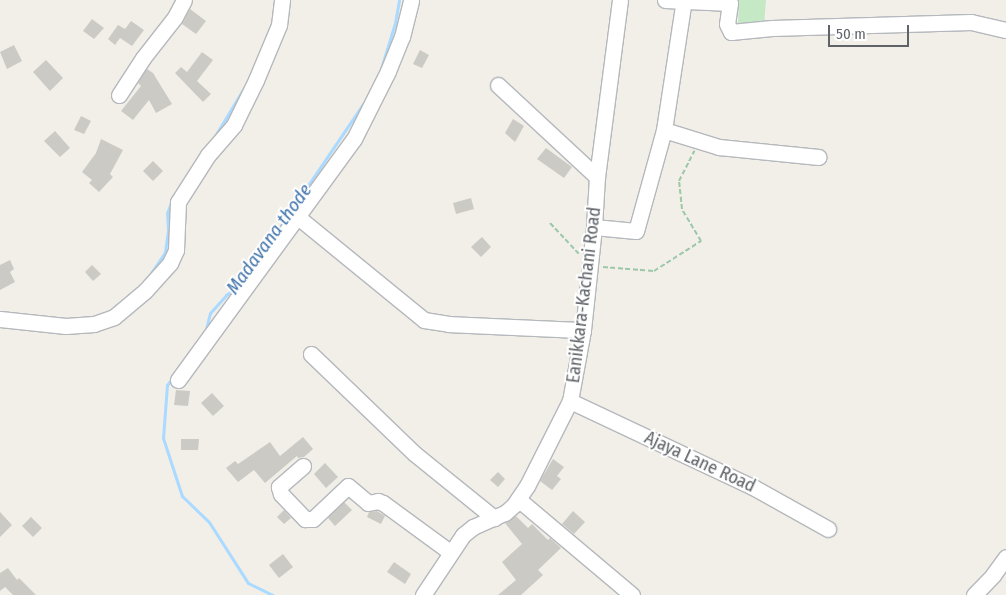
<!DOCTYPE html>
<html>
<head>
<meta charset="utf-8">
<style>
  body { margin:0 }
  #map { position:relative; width:1006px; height:595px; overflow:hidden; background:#f1efe8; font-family:"Fira Sans Condensed",sans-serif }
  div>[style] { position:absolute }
  .green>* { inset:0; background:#c5e8c5 }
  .stream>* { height:3px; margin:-1.5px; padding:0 1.5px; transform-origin:1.5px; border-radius:1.5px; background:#aadaff }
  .building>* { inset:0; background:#cccac5 }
  .path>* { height:2px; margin-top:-1px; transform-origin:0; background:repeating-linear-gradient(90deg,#9cc7a9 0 5px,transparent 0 7.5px) }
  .roads { filter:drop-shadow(1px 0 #b5b8bc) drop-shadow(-1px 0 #b5b8bc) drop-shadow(0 1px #b5b8bc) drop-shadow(0 -1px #b5b8bc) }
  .minor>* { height:15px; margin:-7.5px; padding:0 7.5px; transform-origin:7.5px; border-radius:7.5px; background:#fff }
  span { translate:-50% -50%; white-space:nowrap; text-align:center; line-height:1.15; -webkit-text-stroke:4px #fff; paint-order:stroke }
  .street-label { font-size:18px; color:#5f6368 }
  .water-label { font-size:19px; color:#4174aa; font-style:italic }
  .scale { position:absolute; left:828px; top:25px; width:81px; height:22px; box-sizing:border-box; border:2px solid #5f6368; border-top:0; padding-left:6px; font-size:15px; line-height:18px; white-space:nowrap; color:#5f6368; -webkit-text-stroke:4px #fff; paint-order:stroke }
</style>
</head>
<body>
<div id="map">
  <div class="green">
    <div style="clip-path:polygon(739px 0,766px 0,764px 25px,738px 25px)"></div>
  </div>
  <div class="stream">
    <div style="left:380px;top:72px;width:51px;rotate:-73deg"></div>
    <div style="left:395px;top:23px;width:23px;rotate:-80deg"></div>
    <div style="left:215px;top:136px;width:56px;rotate:-58.9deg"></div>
    <div style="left:273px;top:237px;width:161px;rotate:-55.9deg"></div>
    <div style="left:149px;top:276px;width:29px;rotate:-56deg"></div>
    <div style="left:165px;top:252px;width:22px;rotate:-82deg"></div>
    <div style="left:168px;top:230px;width:17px;rotate:-93deg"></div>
    <div style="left:167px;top:213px;width:17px;rotate:-69deg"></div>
    <div style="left:195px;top:345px;width:19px;rotate:-55deg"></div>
    <div style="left:206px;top:329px;width:16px;rotate:-76deg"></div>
    <div style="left:210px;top:313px;width:24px;rotate:-48deg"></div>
    <div style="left:226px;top:295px;width:14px;rotate:-36deg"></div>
    <div style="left:173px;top:377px;width:10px;rotate:127deg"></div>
    <div style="left:167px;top:385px;width:53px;rotate:94.3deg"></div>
    <div style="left:163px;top:438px;width:61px;rotate:71.9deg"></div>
    <div style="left:182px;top:496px;width:37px;rotate:44deg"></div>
    <div style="left:209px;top:522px;width:72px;rotate:57.4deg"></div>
    <div style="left:248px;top:583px;width:28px;rotate:26deg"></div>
  </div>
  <div class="building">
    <div style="clip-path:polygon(190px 9px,206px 21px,196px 34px,182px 24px)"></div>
    <div style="clip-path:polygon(92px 19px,104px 28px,94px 39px,83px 31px)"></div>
    <div style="clip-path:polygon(131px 21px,144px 30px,132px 46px,120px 38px,115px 45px,108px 39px,118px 25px,125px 29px)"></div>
    <div style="clip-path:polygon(14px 45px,22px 61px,7px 69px,0 52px)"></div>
    <div style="clip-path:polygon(420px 50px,429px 55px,422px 68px,413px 64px)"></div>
    <div style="clip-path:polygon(202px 52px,213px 60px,197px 81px,211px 94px,203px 102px,175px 73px,181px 67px,187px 72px)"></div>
    <div style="clip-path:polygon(46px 60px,63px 78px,50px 91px,33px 72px)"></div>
    <div style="clip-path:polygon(147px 69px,153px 73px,172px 104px,156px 113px,149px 100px,133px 120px,121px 111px,141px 86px,138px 83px)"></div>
    <div style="clip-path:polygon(81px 116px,91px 121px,84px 134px,74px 130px)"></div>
    <div style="clip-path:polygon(513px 119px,524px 126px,515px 142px,505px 133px)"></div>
    <div style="clip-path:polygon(55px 131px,70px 148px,60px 157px,44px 141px)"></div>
    <div style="clip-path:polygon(101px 139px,123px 150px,110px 174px,113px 177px,99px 192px,89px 183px,92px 180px,82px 172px,96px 153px)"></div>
    <div style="clip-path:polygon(546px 148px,572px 167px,564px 178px,537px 159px)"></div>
    <div style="clip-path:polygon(153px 161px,163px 171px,153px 181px,143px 171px)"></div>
    <div style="clip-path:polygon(471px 198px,474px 209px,456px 214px,453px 203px)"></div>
    <div style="clip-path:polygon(482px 237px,491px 247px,481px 257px,471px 247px)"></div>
    <div style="clip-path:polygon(10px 260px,14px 269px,10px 272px,15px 282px,0 290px,0 265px)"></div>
    <div style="clip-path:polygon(92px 265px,101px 274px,93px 281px,85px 272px)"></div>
    <div style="clip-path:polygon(176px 390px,190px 391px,188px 406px,174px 405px)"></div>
    <div style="clip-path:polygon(212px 393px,224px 406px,213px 416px,201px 403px)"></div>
    <div style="clip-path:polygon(303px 437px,313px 449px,304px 457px,298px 458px,297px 456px,265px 483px,254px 470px,238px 482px,226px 468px,235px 461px,238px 464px,270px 442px,280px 456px)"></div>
    <div style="clip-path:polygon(181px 439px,199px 439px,198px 450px,181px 450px)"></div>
    <div style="clip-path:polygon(553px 459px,564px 467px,557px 476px,561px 479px,552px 490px,540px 481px)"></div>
    <div style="clip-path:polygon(325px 463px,338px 477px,326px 488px,314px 474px)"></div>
    <div style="clip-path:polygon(498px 472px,505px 479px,498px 487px,490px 480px)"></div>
    <div style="clip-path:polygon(344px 502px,352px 510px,335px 526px,328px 518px)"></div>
    <div style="clip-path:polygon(284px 510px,291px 518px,284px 524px,277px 517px)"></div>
    <div style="clip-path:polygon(377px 511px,385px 516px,381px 524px,367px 517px,369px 512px)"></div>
    <div style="clip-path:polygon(573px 511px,585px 522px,574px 534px,562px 524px)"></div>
    <div style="clip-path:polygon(0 512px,12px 525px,0 537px)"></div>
    <div style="clip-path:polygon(516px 516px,528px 528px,532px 524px,548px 540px,550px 538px,561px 548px,538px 570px,543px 575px,521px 595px,498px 595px,516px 580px,502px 562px,522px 544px,505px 523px)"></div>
    <div style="clip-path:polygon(31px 517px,42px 528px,33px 537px,22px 526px)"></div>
    <div style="clip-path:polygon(283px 554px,293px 567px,279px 578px,269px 565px)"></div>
    <div style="clip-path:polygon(394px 562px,411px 574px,405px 584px,387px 572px)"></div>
    <div style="clip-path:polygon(8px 568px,17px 580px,19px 578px,36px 595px,13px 595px,5px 587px,0 591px,0 573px)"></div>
  </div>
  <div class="path">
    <div style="left:550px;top:223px;width:42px;rotate:46.9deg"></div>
    <div style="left:603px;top:267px;width:51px;rotate:4.5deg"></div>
    <div style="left:654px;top:271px;width:56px;rotate:-32.6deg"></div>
    <div style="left:701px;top:241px;width:37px;rotate:-121deg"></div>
    <div style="left:682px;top:209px;width:28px;rotate:-96deg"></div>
    <div style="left:679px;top:181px;width:34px;rotate:-63deg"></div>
  </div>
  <div class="roads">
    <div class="minor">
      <div style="left:665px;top:0;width:65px;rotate:2.6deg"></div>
      <div style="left:730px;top:3px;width:21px;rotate:98deg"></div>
      <div style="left:727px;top:24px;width:9px;rotate:63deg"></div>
      <div style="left:731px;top:32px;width:41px;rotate:-5.6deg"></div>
      <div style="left:772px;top:28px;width:199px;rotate:-1.7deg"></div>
      <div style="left:971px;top:22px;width:36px;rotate:13deg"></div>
      <div style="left:498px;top:85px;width:135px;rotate:42.9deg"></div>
      <div style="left:119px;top:95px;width:44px;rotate:-57deg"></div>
      <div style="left:143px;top:58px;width:52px;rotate:-52deg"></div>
      <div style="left:175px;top:17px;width:19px;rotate:-62deg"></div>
      <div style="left:664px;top:130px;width:58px;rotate:17.2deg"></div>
      <div style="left:719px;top:147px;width:100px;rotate:5.7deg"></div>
      <div style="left:299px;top:218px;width:161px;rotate:39.2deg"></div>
      <div style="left:424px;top:320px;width:25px;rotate:9deg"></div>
      <div style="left:449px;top:324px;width:134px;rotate:2.6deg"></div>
      <div style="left:594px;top:227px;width:42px;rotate:5.4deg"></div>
      <div style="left:636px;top:231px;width:105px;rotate:-74.5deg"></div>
      <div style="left:664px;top:130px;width:132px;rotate:-81.3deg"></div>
      <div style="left:0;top:319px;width:66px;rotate:6.1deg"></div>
      <div style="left:66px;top:326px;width:28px;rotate:-4deg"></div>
      <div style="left:94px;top:324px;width:21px;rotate:-19deg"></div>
      <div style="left:114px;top:317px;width:40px;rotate:-40deg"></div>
      <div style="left:145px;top:291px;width:38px;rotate:-48deg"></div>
      <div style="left:170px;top:263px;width:14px;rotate:-65deg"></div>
      <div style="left:176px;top:250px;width:48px;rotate:-87.6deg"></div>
      <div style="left:178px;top:202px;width:56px;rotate:-57.4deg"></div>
      <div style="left:208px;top:155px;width:40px;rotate:-49deg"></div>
      <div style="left:234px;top:125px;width:50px;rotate:-63.9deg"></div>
      <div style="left:256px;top:80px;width:60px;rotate:-67.3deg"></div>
      <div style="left:279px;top:25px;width:25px;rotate:-83deg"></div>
      <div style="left:311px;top:354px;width:144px;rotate:43.9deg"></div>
      <div style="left:415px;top:454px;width:102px;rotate:39deg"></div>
      <div style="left:178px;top:380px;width:298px;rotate:-53.9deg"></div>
      <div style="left:354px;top:139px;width:76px;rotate:-63.4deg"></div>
      <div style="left:388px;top:71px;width:37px;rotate:-68deg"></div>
      <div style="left:402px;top:37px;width:38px;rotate:-76deg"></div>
      <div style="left:570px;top:401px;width:202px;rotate:25.2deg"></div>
      <div style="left:753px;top:487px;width:86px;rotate:29.2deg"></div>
      <div style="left:303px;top:466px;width:32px;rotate:139deg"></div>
      <div style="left:279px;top:487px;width:7px;rotate:74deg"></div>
      <div style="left:281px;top:494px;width:35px;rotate:46deg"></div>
      <div style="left:305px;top:519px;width:8px"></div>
      <div style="left:313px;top:519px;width:48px;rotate:-43.3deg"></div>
      <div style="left:348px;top:486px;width:26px;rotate:40deg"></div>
      <div style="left:368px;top:503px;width:10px;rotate:-11deg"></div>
      <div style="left:378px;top:501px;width:5px;rotate:22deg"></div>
      <div style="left:383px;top:503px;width:83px;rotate:36.2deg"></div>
      <div style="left:518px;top:499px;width:149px;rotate:40.1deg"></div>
      <div style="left:423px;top:595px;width:72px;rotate:-56.3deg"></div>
      <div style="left:463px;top:535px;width:13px;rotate:-39deg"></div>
      <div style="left:473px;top:527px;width:35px;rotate:-24deg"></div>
      <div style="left:505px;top:513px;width:12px;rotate:-42deg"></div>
      <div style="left:514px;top:505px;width:23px;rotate:-56deg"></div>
      <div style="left:527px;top:486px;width:95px;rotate:-63.2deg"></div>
      <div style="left:570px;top:401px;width:72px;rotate:-79.6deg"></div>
      <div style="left:583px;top:330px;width:104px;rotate:-83.9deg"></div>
      <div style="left:594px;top:227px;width:50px;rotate:-86.6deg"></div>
      <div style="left:597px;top:177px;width:178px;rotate:-82.6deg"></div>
      <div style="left:974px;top:595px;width:28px;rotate:-46deg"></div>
      <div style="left:993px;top:575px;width:22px;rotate:-54deg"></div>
    </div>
  </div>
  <div class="street-label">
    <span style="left:584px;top:295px;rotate:-83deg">Eanikkara-Kachani Road</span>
    <span style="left:700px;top:462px;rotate:25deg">Ajaya Lane Road</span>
  </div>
  <div class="water-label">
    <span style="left:269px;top:239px;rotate:-54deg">Madavana thode</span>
  </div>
  <div class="scale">50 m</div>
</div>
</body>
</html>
